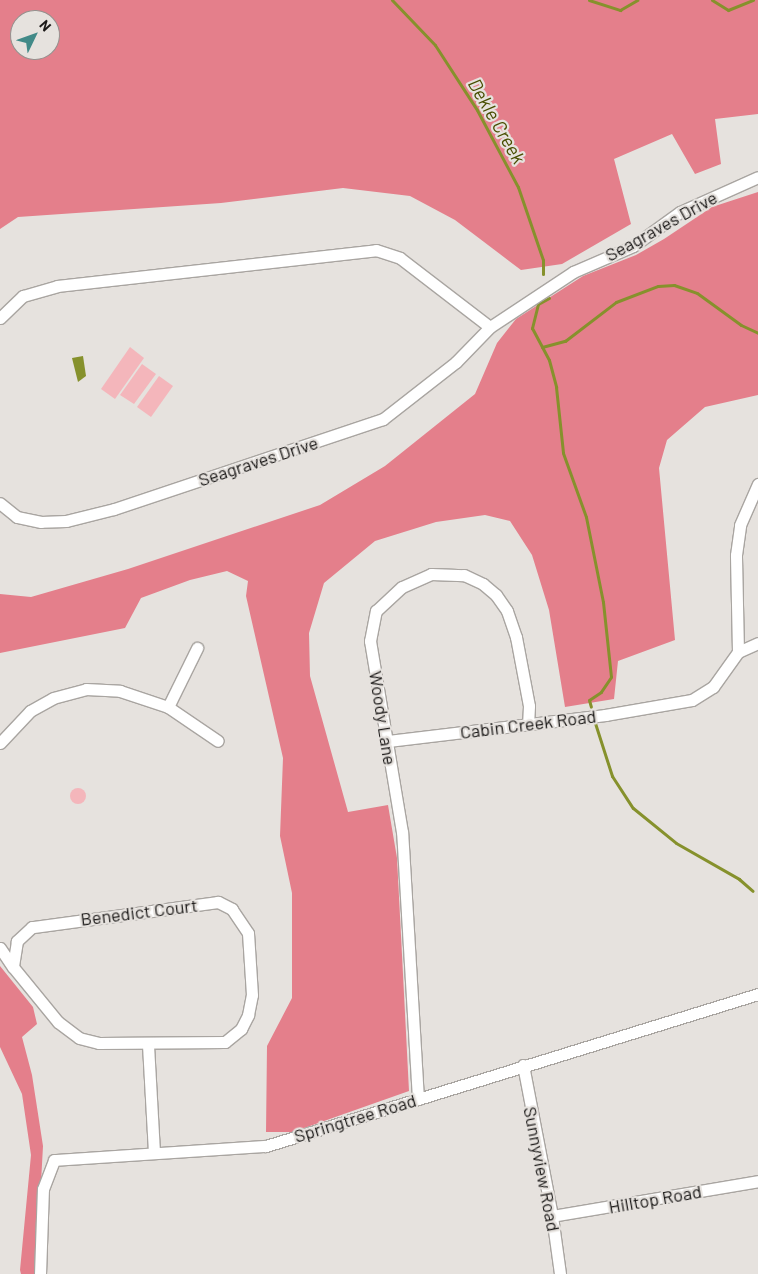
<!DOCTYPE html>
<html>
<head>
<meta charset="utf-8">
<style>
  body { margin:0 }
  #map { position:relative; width:758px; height:1274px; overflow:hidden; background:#e6e2de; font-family:Barlow,sans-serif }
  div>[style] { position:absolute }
  .green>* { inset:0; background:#f4b6bb }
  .round { border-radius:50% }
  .forest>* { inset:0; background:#e47f8b }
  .water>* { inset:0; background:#86912c }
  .stream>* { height:3px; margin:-1.5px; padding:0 1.5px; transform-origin:1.5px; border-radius:1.5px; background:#86912c }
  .roads { filter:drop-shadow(1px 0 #a9a5a1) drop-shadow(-1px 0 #a9a5a1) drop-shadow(0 1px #a9a5a1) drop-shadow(0 -1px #a9a5a1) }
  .street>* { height:11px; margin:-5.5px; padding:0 5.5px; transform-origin:5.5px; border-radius:5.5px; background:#fff }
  span { translate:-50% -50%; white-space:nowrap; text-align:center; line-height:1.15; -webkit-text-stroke:4.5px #e6e2de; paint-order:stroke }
  .street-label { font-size:18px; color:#1a1817 }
  .water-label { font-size:19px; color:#474e00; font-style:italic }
  .north { position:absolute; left:10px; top:10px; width:50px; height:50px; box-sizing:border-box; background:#e6e2de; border:1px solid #94918e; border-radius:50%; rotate:48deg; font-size:14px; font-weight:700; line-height:20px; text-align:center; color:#1a1817 }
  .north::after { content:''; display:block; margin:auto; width:18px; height:22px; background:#428a88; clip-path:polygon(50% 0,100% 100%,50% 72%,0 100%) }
</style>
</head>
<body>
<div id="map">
  <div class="green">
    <div style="clip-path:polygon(130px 347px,144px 358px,115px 399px,101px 389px)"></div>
    <div style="clip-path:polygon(142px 364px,156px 374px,134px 404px,120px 395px)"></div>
    <div style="clip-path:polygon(159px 376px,173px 386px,151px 417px,137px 407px)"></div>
    <div class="round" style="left:70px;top:788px;width:16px;height:16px"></div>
  </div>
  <div class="forest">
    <div style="clip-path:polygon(evenodd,0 0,758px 0,758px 114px,715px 119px,721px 164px,695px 174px,672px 134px,614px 159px,631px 224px,562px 264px,521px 270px,455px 220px,410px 196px,343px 188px,221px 203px,18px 217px,0 229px,0 0,20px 20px,50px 20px,50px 50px,20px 50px,20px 20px)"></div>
    <div style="clip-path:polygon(758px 192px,758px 395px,705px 407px,667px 440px,659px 468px,675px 640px,618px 661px,614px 699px,565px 707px,549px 610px,532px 555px,510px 521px,485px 515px,436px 522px,375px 541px,324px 583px,309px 633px,310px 676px,348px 812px,388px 805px,397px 858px,409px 1091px,293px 1132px,266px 1132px,267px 1046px,292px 998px,292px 893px,280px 836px,283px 758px,246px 596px,248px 581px,227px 571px,190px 580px,141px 598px,125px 628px,0 653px,0 594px,31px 597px,128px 569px,320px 505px,385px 466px,475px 394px,497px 343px,516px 319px,583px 276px,636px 255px,664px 239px,712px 207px)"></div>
    <div style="clip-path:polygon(0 966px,33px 1007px,37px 1024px,22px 1037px,32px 1075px,43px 1146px,36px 1274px,21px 1274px,20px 1270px,31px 1155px,22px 1094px,0 1047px)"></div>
  </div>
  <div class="water">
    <div style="clip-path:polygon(83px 356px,86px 376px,78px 382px,72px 358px)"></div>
  </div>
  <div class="stream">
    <div style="left:392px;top:0;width:62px;rotate:46.3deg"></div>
    <div style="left:435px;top:45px;width:77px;rotate:57.1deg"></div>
    <div style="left:477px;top:110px;width:87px;rotate:62deg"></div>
    <div style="left:518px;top:187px;width:77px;rotate:71.1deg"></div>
    <div style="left:543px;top:260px;width:14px;rotate:90deg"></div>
    <div style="left:589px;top:0;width:33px;rotate:18deg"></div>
    <div style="left:620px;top:10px;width:20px;rotate:-30deg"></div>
    <div style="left:712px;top:0;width:19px;rotate:32deg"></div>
    <div style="left:728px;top:10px;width:27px;rotate:-22deg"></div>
    <div style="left:549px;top:298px;width:13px;rotate:151deg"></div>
    <div style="left:538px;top:304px;width:25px;rotate:104deg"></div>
    <div style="left:532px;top:328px;width:36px;rotate:62deg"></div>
    <div style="left:549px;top:360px;width:28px;rotate:75deg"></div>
    <div style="left:556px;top:387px;width:66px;rotate:83.9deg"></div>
    <div style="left:563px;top:453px;width:68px;rotate:70.2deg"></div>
    <div style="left:586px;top:517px;width:87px;rotate:78.7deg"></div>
    <div style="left:603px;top:602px;width:75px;rotate:83.9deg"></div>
    <div style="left:611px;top:677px;width:18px;rotate:124deg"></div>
    <div style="left:601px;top:692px;width:14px;rotate:146deg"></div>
    <div style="left:589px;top:700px;width:7px;rotate:74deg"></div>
    <div style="left:542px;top:347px;width:24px;rotate:-15deg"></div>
    <div style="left:565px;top:341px;width:64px;rotate:-37.4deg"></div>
    <div style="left:616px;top:302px;width:45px;rotate:-20.9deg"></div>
    <div style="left:658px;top:286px;width:16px;rotate:-4deg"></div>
    <div style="left:674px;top:285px;width:24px;rotate:19deg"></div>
    <div style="left:697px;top:293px;width:54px;rotate:36deg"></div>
    <div style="left:741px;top:325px;width:19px;rotate:25deg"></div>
    <div style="left:595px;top:723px;width:56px;rotate:72.2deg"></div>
    <div style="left:612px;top:776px;width:38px;rotate:57deg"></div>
    <div style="left:633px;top:808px;width:55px;rotate:39.1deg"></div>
    <div style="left:676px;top:843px;width:73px;rotate:29.7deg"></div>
    <div style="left:739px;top:879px;width:18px;rotate:41deg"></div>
  </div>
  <div class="roads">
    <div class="street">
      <div style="left:0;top:318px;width:32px;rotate:-44deg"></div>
      <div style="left:23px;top:296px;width:35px;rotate:-16deg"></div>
      <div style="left:57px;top:286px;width:321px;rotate:-6.4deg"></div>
      <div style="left:376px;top:250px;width:25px;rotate:18deg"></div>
      <div style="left:400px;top:258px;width:113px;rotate:37.5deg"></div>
      <div style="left:490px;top:327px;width:49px;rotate:134.2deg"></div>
      <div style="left:456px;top:362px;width:93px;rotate:142deg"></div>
      <div style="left:383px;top:419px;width:284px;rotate:161.5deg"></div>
      <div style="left:114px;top:509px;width:49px;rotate:166deg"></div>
      <div style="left:66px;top:521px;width:25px;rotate:178deg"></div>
      <div style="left:41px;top:522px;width:25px;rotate:-168deg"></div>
      <div style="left:17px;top:517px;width:22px;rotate:-141deg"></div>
      <div style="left:490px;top:327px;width:100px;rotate:-33.5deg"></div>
      <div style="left:573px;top:272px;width:65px;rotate:-23.4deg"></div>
      <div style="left:633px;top:246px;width:58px;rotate:-35.9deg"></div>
      <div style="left:680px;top:212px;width:85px;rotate:-24.2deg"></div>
      <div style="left:738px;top:652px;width:97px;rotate:-91.2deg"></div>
      <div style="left:736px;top:555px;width:30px;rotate:-82deg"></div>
      <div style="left:740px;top:525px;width:45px;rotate:-66.3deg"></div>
      <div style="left:168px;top:707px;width:66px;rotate:-63.8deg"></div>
      <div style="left:388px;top:741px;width:219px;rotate:-6.8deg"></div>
      <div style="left:605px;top:715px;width:88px;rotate:-9.8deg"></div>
      <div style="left:692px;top:700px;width:25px;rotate:-32deg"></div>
      <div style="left:713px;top:687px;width:43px;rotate:-54.5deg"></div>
      <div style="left:738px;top:652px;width:22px;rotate:-24deg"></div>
      <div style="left:0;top:743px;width:44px;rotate:-46.8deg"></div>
      <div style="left:30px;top:711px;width:26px;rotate:-29deg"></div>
      <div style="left:53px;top:698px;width:34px;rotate:-15deg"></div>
      <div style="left:86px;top:689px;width:34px;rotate:3deg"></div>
      <div style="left:120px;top:691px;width:51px;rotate:18.4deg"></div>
      <div style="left:168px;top:707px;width:60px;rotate:34.2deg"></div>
      <div style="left:0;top:948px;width:23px;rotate:56deg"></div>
      <div style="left:13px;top:967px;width:71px;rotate:50.7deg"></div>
      <div style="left:58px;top:1022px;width:26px;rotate:37deg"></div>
      <div style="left:79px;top:1038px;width:21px;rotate:14deg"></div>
      <div style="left:99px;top:1043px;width:126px;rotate:-0.5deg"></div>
      <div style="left:225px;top:1042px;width:21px;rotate:-39deg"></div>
      <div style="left:241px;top:1029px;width:16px;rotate:-63deg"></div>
      <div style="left:248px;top:1015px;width:20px;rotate:-79deg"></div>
      <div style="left:252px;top:995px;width:62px;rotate:-93.7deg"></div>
      <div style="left:248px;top:933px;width:29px;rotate:-124deg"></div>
      <div style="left:232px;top:909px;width:16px;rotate:-153deg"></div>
      <div style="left:218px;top:902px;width:188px;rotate:172.3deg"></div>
      <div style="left:32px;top:927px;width:21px;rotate:137deg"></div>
      <div style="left:17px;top:941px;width:26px;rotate:99deg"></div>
      <div style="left:148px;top:1045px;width:108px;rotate:86.8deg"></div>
      <div style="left:523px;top:1065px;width:154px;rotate:79.1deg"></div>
      <div style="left:552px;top:1216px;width:59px;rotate:82.1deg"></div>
      <div style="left:418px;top:1099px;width:267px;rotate:-93.4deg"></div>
      <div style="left:402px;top:832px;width:194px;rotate:-99.5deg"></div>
      <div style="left:370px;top:641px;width:31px;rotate:-79deg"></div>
      <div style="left:376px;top:611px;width:35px;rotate:-43deg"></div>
      <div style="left:402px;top:587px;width:32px;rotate:-24deg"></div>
      <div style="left:431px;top:574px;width:33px;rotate:2deg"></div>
      <div style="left:464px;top:575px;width:21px;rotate:25deg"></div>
      <div style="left:483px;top:584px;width:17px;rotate:40deg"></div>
      <div style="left:496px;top:595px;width:19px;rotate:55deg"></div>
      <div style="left:507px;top:611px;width:28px;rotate:71deg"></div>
      <div style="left:516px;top:637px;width:70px;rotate:79.3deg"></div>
      <div style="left:529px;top:706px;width:17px;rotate:93deg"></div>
      <div style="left:552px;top:1216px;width:209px;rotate:-9.6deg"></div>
      <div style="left:40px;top:1274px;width:85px;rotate:-88deg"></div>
      <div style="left:43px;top:1189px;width:31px;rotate:-69deg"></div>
      <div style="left:54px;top:1160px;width:212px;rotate:-3.8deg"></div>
      <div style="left:266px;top:1146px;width:515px;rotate:-17.17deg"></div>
    </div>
  </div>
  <div class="street-label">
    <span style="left:661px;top:226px;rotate:-29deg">Seagraves Drive</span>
    <span style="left:258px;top:461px;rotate:-18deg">Seagraves Drive</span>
    <span style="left:383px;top:718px;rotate:81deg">Woody Lane</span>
    <span style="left:528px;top:724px;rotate:-7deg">Cabin Creek Road</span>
    <span style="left:139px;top:912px;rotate:-7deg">Benedict Court</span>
    <span style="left:355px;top:1118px;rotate:-17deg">Springtree Road</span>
    <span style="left:542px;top:1169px;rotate:79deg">Sunnyview Road</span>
    <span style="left:655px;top:1199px;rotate:-10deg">Hilltop Road</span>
  </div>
  <div class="water-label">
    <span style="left:497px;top:121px;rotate:60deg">Dekle Creek</span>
  </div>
  <div class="north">N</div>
</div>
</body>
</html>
